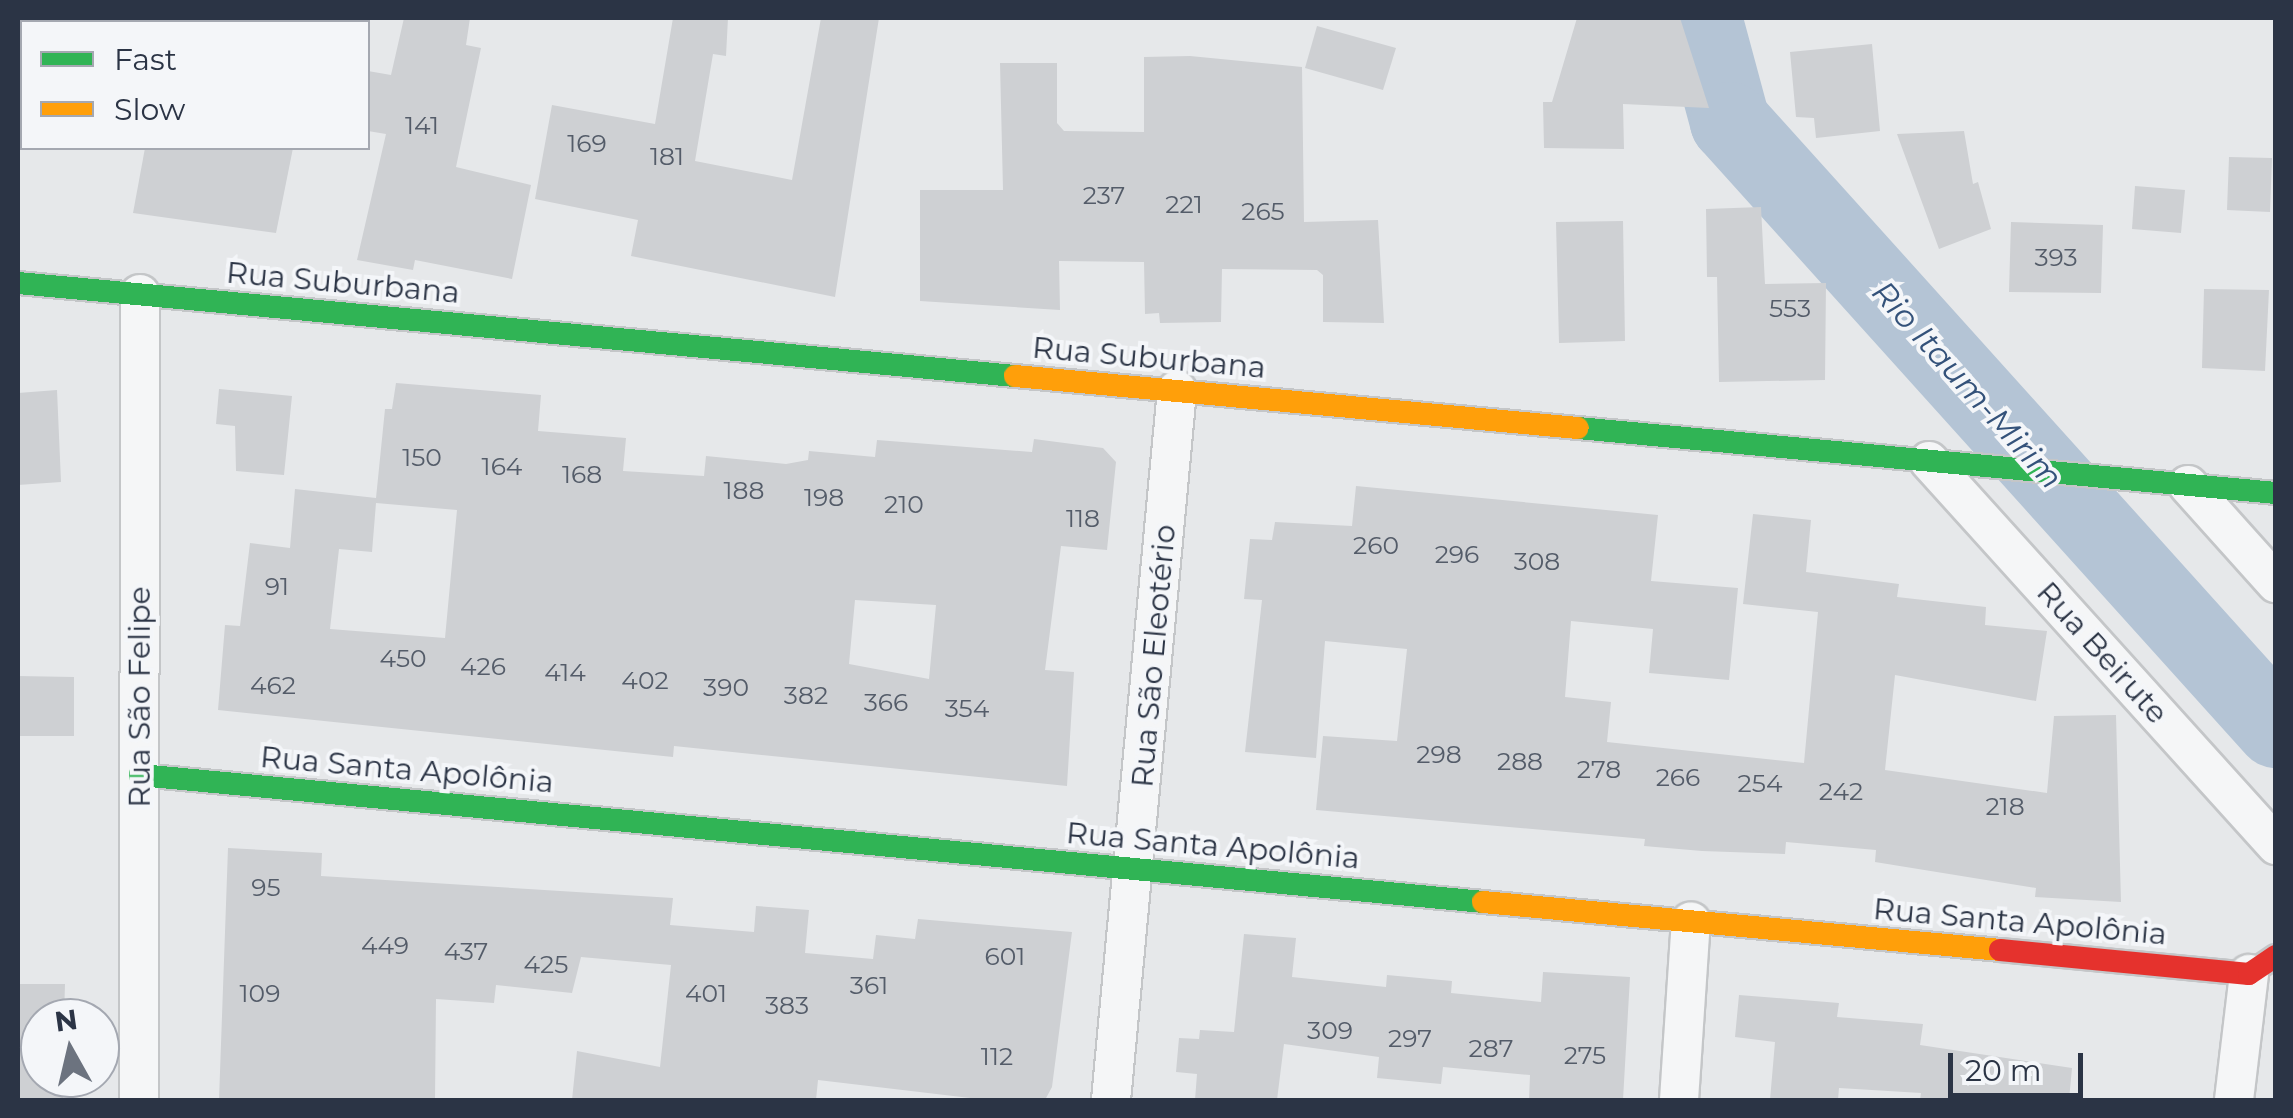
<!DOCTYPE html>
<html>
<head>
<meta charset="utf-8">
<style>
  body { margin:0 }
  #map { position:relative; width:2293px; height:1118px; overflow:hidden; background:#e6e8ea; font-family:Montserrat,sans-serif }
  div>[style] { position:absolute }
  .river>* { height:80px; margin:-40px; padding:0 40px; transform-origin:40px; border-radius:40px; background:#b4c4d5 }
  .building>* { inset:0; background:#ced0d3 }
  .roads { filter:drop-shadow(2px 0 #c4c6c8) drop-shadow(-2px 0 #c4c6c8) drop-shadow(0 2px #c4c6c8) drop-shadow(0 -2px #c4c6c8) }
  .street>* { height:38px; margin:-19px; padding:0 19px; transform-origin:19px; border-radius:19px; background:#f5f6f7 }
  .fast>* { height:22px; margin:-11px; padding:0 11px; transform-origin:11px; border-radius:11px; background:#30b455 }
  .slow>* { height:22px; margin:-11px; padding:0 11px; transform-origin:11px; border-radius:11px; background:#ff9f0a }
  .jam>* { height:22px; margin:-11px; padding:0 11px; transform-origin:11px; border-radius:11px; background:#e5322d }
  span { translate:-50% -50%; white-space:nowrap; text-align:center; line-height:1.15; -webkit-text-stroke:8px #f4f6f9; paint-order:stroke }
  .number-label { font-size:25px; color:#545c69 }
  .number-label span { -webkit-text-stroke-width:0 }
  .street-label { font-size:30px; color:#2b3445 }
  .water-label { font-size:32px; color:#34527a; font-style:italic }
  .frame { position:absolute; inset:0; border:20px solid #2b3445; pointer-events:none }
  .legend { position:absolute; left:20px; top:20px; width:350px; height:130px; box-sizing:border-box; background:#f4f6f9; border:2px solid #a4a8b1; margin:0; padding:12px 18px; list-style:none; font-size:30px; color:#2b3445 }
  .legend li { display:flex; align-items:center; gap:20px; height:50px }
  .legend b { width:50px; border:2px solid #a4a8b1 }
  .north { position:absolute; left:20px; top:998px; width:100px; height:100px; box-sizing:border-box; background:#f4f6f9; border:2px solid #a4a8b1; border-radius:50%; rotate:352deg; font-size:28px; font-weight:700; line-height:40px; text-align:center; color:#2b3445 }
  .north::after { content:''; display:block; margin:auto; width:35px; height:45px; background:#6c737f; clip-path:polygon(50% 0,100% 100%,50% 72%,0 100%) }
  .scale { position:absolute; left:1948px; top:1053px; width:135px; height:45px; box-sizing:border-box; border:5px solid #2b3445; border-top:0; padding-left:12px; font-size:30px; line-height:35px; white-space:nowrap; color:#2b3445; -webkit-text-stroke:8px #f4f6f9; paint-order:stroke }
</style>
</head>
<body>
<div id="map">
  <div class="river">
    <div style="left:1702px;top:18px;width:108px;rotate:74.9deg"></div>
    <div style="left:1730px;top:122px;width:816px;rotate:47.98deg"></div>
  </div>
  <div class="building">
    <div style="clip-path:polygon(404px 18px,470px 18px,466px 45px,481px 48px,456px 167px,531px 185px,512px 279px,415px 260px,413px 270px,357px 260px,386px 134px,368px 131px,368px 71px,391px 75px)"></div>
    <div style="clip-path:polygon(673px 18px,728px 18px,726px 56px,713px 54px,695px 161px,792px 180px,821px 18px,879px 18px,835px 297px,631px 256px,638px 220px,535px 199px,552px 105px,655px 124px)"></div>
    <div style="clip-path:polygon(1577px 18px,1680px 18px,1709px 108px,1623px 104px,1624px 149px,1544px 148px,1543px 102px,1552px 102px)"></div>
    <div style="clip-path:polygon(1317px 26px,1396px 48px,1383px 90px,1305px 68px)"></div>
    <div style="clip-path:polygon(1872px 44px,1880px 131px,1816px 138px,1814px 118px,1796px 117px,1790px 52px)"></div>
    <div style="clip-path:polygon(1190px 56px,1302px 67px,1304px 222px,1378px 220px,1384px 323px,1323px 322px,1323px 275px,1317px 270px,1222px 269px,1221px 322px,1160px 323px,1159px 313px,1145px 314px,1144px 262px,1059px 261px,1060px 310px,920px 301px,920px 190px,1003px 190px,1000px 63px,1057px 63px,1057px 123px,1064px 131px,1144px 132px,1144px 57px)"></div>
    <div style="clip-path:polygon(1964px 131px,1973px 184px,1978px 182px,1991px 229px,1939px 249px,1897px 134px)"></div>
    <div style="clip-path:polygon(145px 148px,293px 148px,276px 233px,133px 213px)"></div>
    <div style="clip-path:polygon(2229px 157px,2272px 158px,2270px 212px,2227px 210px)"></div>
    <div style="clip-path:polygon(2135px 186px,2185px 190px,2181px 233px,2132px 229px)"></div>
    <div style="clip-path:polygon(1761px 207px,1765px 284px,1826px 283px,1825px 380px,1719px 382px,1717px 277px,1707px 277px,1706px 209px)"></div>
    <div style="clip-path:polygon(1623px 221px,1625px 341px,1559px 343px,1556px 222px)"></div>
    <div style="clip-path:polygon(2011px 222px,2103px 225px,2101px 293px,2009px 292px)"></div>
    <div style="clip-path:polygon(2204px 289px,2269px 290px,2265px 371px,2202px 368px)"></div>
    <div style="clip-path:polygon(evenodd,396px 383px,541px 395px,538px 431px,626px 438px,623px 471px,704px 476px,706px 456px,786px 464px,808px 460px,809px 451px,875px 457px,877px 440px,1032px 452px,1034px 439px,1103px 448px,1116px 462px,1107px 550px,1061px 546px,1045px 670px,1074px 672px,1067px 786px,674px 746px,673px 757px,218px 710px,225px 625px,240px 626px,250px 543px,290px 548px,295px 489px,376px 498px,385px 409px,392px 409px,396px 383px,376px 503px,457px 510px,445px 638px,330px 629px,339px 549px,372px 552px,376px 503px,396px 383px,855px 600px,936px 605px,929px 679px,849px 664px,855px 600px)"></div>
    <div style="clip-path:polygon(219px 389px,292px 396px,284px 475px,236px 471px,235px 426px,216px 424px)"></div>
    <div style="clip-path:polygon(57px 390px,61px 482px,18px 485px,18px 393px)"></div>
    <div style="clip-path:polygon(1356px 486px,1658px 515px,1651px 581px,1738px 588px,1729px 680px,1649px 673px,1653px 629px,1571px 621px,1565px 697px,1611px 702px,1607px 742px,1804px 763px,1818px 612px,1743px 604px,1753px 514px,1811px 520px,1806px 572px,1899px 584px,1897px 597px,1986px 607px,1985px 625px,2047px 631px,2036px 701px,1895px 675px,1885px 770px,2047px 793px,2054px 716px,2116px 715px,2121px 902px,2035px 897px,2036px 888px,1875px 862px,1876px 850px,1786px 842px,1785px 854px,1702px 851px,1644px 846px,1645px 839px,1316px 810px,1323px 736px,1397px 741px,1407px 649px,1325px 641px,1316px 758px,1245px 752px,1262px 600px,1244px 599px,1250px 539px,1272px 540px,1275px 522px,1352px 526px)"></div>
    <div style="clip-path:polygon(18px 676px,74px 677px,74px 736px,18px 736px)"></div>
    <div style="clip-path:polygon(228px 848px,322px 853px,321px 876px,673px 898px,670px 925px,754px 932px,756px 906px,809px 910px,805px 953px,873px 959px,876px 935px,915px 939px,918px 919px,1072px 932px,1052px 1087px,1045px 1100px,987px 1100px,818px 1080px,816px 1100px,572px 1100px,577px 1051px,660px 1067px,671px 965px,581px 957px,572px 993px,496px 985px,494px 1003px,436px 999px,435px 1100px,219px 1100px)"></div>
    <div style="clip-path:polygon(1244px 934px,1296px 938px,1292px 977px,1386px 987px,1387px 975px,1452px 981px,1451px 993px,1541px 1002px,1543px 972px,1630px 977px,1623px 1100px,1529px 1100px,1530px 1075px,1443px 1067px,1441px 1084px,1377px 1078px,1379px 1057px,1284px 1044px,1277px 1100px,1195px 1100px,1197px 1074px,1176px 1072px,1179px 1038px,1199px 1039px,1200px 1030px,1234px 1032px)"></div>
    <div style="clip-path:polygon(18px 984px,65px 984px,64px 1018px,40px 1018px,40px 1078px,63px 1078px,63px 1100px,18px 1100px)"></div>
    <div style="clip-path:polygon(1739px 995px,1839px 1003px,1837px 1017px,1923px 1024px,1920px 1045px,2072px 1068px,2069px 1100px,1920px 1100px,1921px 1093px,1839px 1088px,1838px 1100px,1770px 1100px,1775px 1042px,1735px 1037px)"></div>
  </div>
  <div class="roads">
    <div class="street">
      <div style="left:1929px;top:461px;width:518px;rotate:47.9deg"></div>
      <div style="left:2188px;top:485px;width:132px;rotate:48.1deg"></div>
      <div style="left:139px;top:1100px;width:806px;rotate:-89.93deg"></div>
      <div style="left:1111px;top:1100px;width:713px;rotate:-84.69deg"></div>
      <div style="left:1679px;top:1100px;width:179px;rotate:-86.2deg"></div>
      <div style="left:2234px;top:1100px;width:127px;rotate:-83.2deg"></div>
    </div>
    <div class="fast">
      <div style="left:18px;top:283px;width:1001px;rotate:5.33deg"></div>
      <div style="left:1578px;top:428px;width:701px;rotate:5.32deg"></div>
      <div style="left:140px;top:775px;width:1349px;rotate:5.4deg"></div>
    </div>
    <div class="slow">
      <div style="left:1015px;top:376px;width:565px;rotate:5.28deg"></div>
      <div style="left:1483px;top:902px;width:519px;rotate:5.3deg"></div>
    </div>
    <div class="jam">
      <div style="left:2000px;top:950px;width:250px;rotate:5.5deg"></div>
      <div style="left:2249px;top:974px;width:32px;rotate:-34deg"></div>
    </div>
  </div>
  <div class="number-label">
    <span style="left:422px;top:125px">141</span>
    <span style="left:587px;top:143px">169</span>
    <span style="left:667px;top:156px">181</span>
    <span style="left:1104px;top:195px">237</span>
    <span style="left:1184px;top:204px">221</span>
    <span style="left:1263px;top:211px">265</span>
    <span style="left:2056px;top:257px">393</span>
    <span style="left:1790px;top:308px">553</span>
    <span style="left:422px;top:457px">150</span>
    <span style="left:502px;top:466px">164</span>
    <span style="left:582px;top:474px">168</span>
    <span style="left:744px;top:490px">188</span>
    <span style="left:824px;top:497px">198</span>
    <span style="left:904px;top:504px">210</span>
    <span style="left:1083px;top:518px">118</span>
    <span style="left:1376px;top:545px">260</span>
    <span style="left:1457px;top:554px">296</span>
    <span style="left:1537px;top:561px">308</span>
    <span style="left:277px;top:586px">91</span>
    <span style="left:403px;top:658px">450</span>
    <span style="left:483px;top:666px">426</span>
    <span style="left:565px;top:672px">414</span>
    <span style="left:645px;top:680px">402</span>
    <span style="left:273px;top:685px">462</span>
    <span style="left:726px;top:687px">390</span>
    <span style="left:806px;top:695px">382</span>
    <span style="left:886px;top:702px">366</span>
    <span style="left:967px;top:708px">354</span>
    <span style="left:1439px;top:754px">298</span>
    <span style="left:1520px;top:761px">288</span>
    <span style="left:1599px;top:769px">278</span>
    <span style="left:1678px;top:777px">266</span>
    <span style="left:1760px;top:783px">254</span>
    <span style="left:1841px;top:791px">242</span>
    <span style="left:2005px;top:806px">218</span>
    <span style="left:266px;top:887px">95</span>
    <span style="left:385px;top:945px">449</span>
    <span style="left:466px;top:951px">437</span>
    <span style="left:1005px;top:956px">601</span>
    <span style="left:546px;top:964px">425</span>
    <span style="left:869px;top:985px">361</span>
    <span style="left:260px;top:993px">109</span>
    <span style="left:706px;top:993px">401</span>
    <span style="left:787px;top:1005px">383</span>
    <span style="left:1330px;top:1030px">309</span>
    <span style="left:1410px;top:1038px">297</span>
    <span style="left:1491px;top:1048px">287</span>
    <span style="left:1585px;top:1055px">275</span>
    <span style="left:997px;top:1056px">112</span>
  </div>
  <div class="street-label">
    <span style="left:343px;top:283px;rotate:5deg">Rua Suburbana</span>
    <span style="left:1149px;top:358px;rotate:5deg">Rua Suburbana</span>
    <span style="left:2102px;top:653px;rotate:48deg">Rua Beirute</span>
    <span style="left:1154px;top:656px;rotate:-85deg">Rua São Eleotério</span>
    <span style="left:140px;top:697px;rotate:-90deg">Rua São Felipe</span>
    <span style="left:407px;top:770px;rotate:5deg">Rua Santa Apolônia</span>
    <span style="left:1213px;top:846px;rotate:5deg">Rua Santa Apolônia</span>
    <span style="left:2020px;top:922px;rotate:5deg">Rua Santa Apolônia</span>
  </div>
  <div class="water-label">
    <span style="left:1967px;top:385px;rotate:48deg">Rio Itaum-Mirim</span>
  </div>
  <div class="frame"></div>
  <ul class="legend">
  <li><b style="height:12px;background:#30b455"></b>Fast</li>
  <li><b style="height:12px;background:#ff9f0a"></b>Slow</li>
  </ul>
  <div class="north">N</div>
  <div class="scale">20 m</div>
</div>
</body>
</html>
